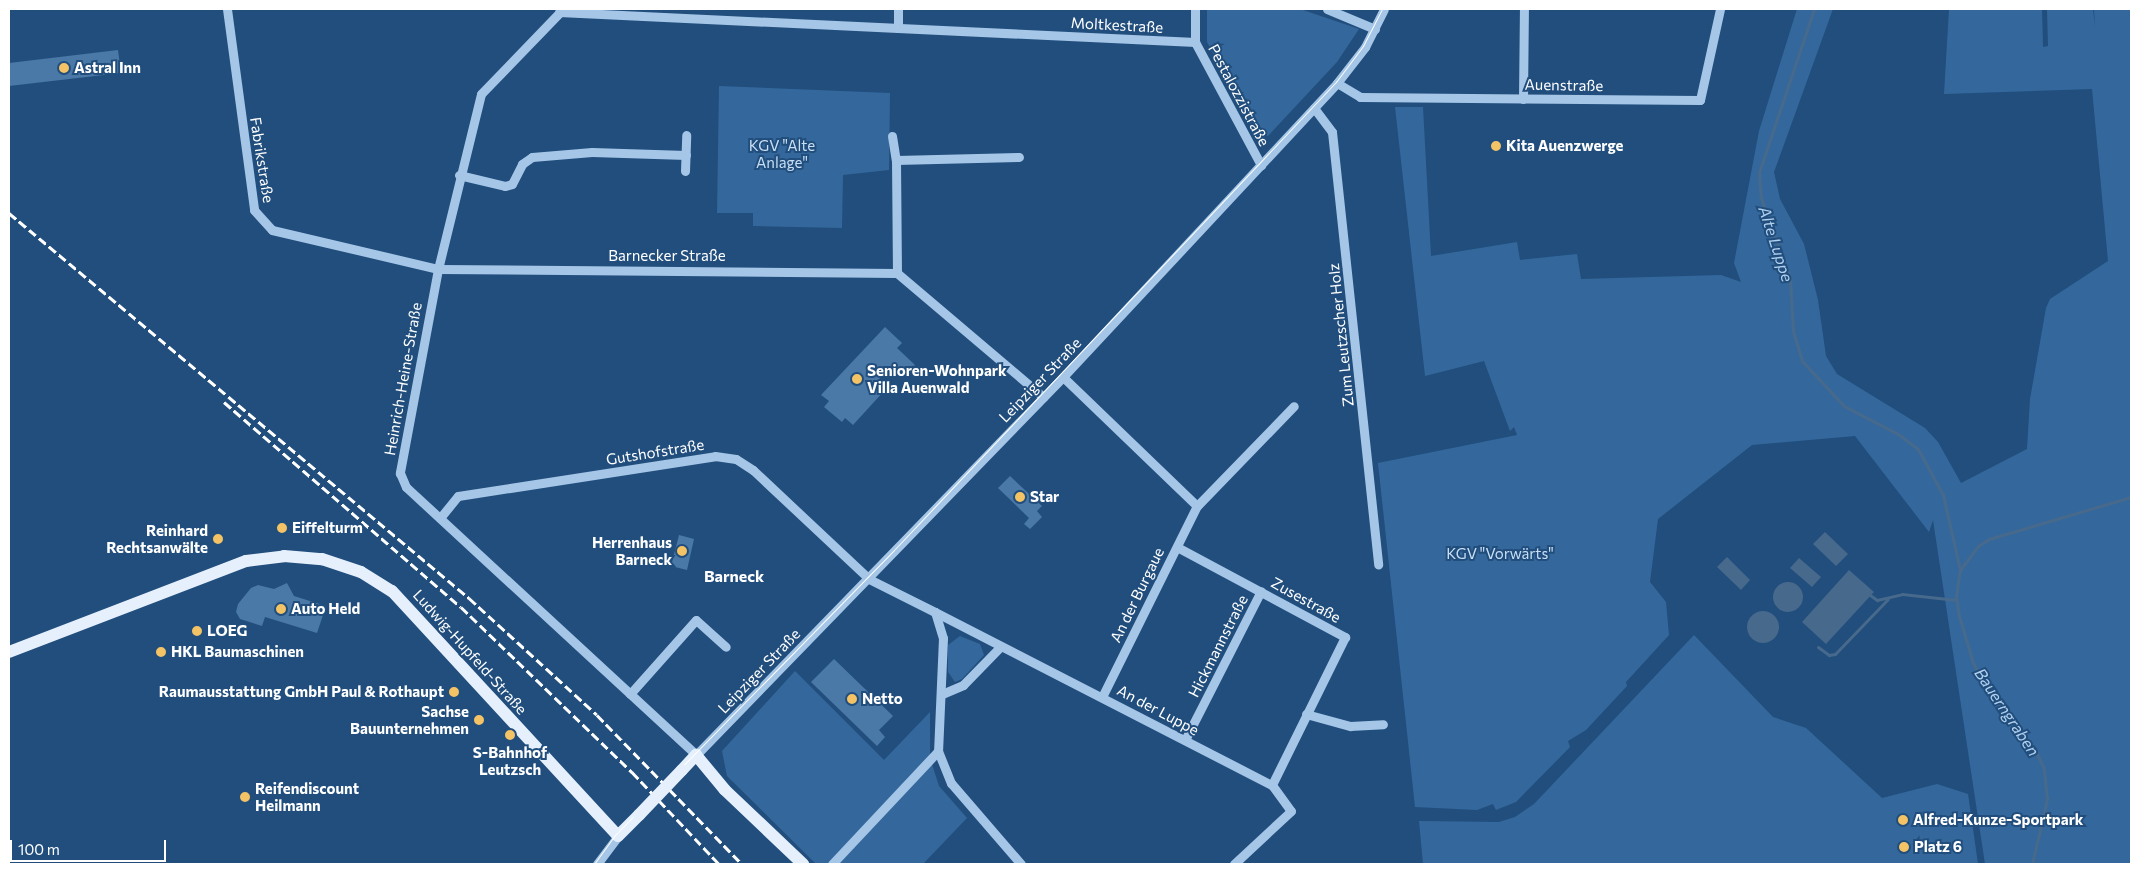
<!DOCTYPE html>
<html>
<head>
<meta charset="utf-8">
<style>
  body { margin:0 }
  #map { position:relative; width:2140px; height:873px; overflow:hidden; background:#214e7d; font-family:Commissioner,sans-serif }
  div>[style] { position:absolute }
  .green>* { inset:0; background:#34689c }
  .water>* { inset:0; background:#47698b }
  .round { border-radius:50% }
  .stream>* { height:3px; margin:-1.5px; padding:0 1.5px; transform-origin:1.5px; border-radius:1.5px; background:#47698b }
  .building>* { inset:0; background:#4a78a7 }
  .minor>* { height:9px; margin:-4.5px; padding:0 4.5px; transform-origin:4.5px; border-radius:4.5px; background:#a5c6e7 }
  .major>* { height:12px; margin:-6px; padding:0 6px; transform-origin:6px; border-radius:6px; background:#e6f0fd }
  .tram>* { height:1px; margin:-0.5px; padding:0 0.5px; transform-origin:0.5px; border-radius:0.5px; background:#fff }
  .rail>* { height:3px; margin-top:-1.5px; transform-origin:0; background:repeating-linear-gradient(90deg,#fff 0 9px,transparent 0 13px) }
  .major-bridge>* { height:12px; margin:-6px; padding:0 6px; transform-origin:6px; border-radius:6px; background:#e6f0fd }
  .dots>* { width:14px; height:14px; translate:-50% -50%; box-sizing:border-box; border:2px solid #214e7d; border-radius:50% }
  span { translate:-50% -50%; white-space:nowrap; text-align:center; line-height:1.15; -webkit-text-stroke:4px #214e7d; paint-order:stroke }
  .street-label { font-size:15px; color:#fff }
  .poi-label { font-size:15px; color:#fff; font-weight:700 }
  .left { translate:0 -50%; text-align:left }
  .right { translate:-100% -50%; text-align:right }
  .park-label { font-size:15px; color:#c8dff5 }
  .water-label { font-size:16px; color:#b0d0ee; font-style:italic }
  .neighbourhood-label { font-size:16px; color:#fff; font-weight:700 }
  .frame { position:absolute; inset:0; border:10px solid #fff; pointer-events:none }
  .scale { position:absolute; left:10px; top:840px; width:156px; height:22px; box-sizing:border-box; border:2px solid #fff; border-top:0; padding-left:6px; font-size:15px; line-height:18px; white-space:nowrap; color:#fff; -webkit-text-stroke:4px #214e7d; paint-order:stroke }
</style>
</head>
<body>
<div id="map">
  <div class="green">
    <div style="clip-path:polygon(1207px 9px,1300px 9px,1359px 29px,1337px 62px,1268px 136px,1252px 129px,1207px 42px)"></div>
    <div style="clip-path:polygon(1797px 9px,1833px 9px,1774px 172px,1780px 199px,1804px 244px,1818px 300px,1826px 356px,1837px 374px,1925px 428px,1938px 442px,1961px 483px,2027px 449px,2030px 399px,2046px 308px,2050px 299px,2108px 261px,2092px 89px,1944px 94px,1949px 9px,2042px 9px,2043px 47px,2048px 46px,2047px 9px,2093px 9px,2095px 27px,2094px 9px,2131px 9px,2131px 864px,1985px 864px,1933px 520px,1929px 532px,1855px 436px,1752px 445px,1658px 519px,1650px 582px,1666px 602px,1669px 635px,1626px 682px,1627px 686px,1586px 730px,1568px 741px,1570px 747px,1516px 802px,1496px 810px,1493px 804px,1477px 810px,1415px 807px,1378px 463px,1517px 435px,1514px 427px,1510px 431px,1484px 361px,1425px 376px,1395px 107px,1423px 107px,1431px 256px,1517px 242px,1520px 260px,1577px 254px,1581px 279px,1721px 275px,1741px 282px,1734px 263px,1759px 131px)"></div>
    <div style="clip-path:polygon(719px 86px,890px 93px,889px 170px,843px 175px,842px 228px,753px 226px,753px 213px,717px 213px)"></div>
    <div style="clip-path:polygon(1694px 635px,1773px 717px,1806px 728px,1882px 798px,1937px 784px,1968px 794px,1978px 864px,1423px 864px,1419px 821px,1499px 822px,1515px 817px,1534px 804px)"></div>
    <div style="clip-path:polygon(960px 636px,980px 644px,984px 655px,962px 679px,955px 682px,948px 672px,948px 645px)"></div>
    <div style="clip-path:polygon(795px 671px,884px 760px,930px 712px,930px 758px,939px 786px,967px 818px,923px 864px,816px 864px,727px 776px,722px 751px)"></div>
  </div>
  <div class="water">
    <div style="clip-path:polygon(1825px 532px,1848px 554px,1836px 566px,1813px 544px)"></div>
    <div style="clip-path:polygon(1727px 557px,1750px 580px,1741px 590px,1717px 567px)"></div>
    <div style="clip-path:polygon(1799px 558px,1821px 577px,1812px 587px,1790px 568px)"></div>
    <div style="clip-path:polygon(1849px 570px,1874px 592px,1826px 644px,1802px 622px)"></div>
    <div class="round" style="left:1773px;top:582px;width:30px;height:30px"></div>
    <div class="round" style="left:1747px;top:611px;width:32px;height:32px"></div>
  </div>
  <div class="stream">
    <div style="left:1814px;top:9px;width:172px;rotate:108.6deg"></div>
    <div style="left:1759px;top:172px;width:26px;rotate:86deg"></div>
    <div style="left:1761px;top:198px;width:86px;rotate:70.3deg"></div>
    <div style="left:1790px;top:279px;width:52px;rotate:86.7deg"></div>
    <div style="left:1793px;top:331px;width:31px;rotate:73deg"></div>
    <div style="left:1802px;top:361px;width:62px;rotate:47deg"></div>
    <div style="left:1844px;top:406px;width:61px;rotate:27.4deg"></div>
    <div style="left:1898px;top:434px;width:25px;rotate:37deg"></div>
    <div style="left:1918px;top:449px;width:52px;rotate:61.5deg"></div>
    <div style="left:1943px;top:495px;width:77px;rotate:77.2deg"></div>
    <div style="left:1870px;top:595px;width:9px;rotate:36deg"></div>
    <div style="left:1877px;top:600px;width:26px;rotate:-13deg"></div>
    <div style="left:1902px;top:594px;width:55px;rotate:6.2deg"></div>
    <div style="left:1818px;top:647px;width:14px;rotate:36deg"></div>
    <div style="left:1829px;top:655px;width:6px;rotate:-9deg"></div>
    <div style="left:1835px;top:654px;width:76px;rotate:-46.1deg"></div>
    <div style="left:2032px;top:864px;width:67px;rotate:-77deg"></div>
    <div style="left:2047px;top:799px;width:30px;rotate:-96deg"></div>
    <div style="left:2044px;top:769px;width:21px;rotate:-115deg"></div>
    <div style="left:2035px;top:750px;width:75px;rotate:-127.9deg"></div>
    <div style="left:1989px;top:691px;width:32px;rotate:-120deg"></div>
    <div style="left:1973px;top:663px;width:49px;rotate:-106.6deg"></div>
    <div style="left:1959px;top:616px;width:19px;rotate:-99deg"></div>
    <div style="left:1956px;top:597px;width:27px;rotate:-82deg"></div>
    <div style="left:1960px;top:570px;width:30px;rotate:-53deg"></div>
    <div style="left:1978px;top:546px;width:13px;rotate:-32deg"></div>
    <div style="left:1989px;top:539px;width:148px;rotate:-16.5deg"></div>
  </div>
  <div class="building">
    <div style="clip-path:polygon(118px 50px,121px 73px,9px 86px,9px 63px)"></div>
    <div style="clip-path:polygon(885px 327px,902px 343px,897px 348px,915px 365px,907px 374px,890px 366px,876px 383px,885px 390px,853px 425px,845px 418px,842px 422px,824px 407px,829px 401px,821px 395px)"></div>
    <div style="clip-path:polygon(1010px 476px,1042px 506px,1037px 511px,1042px 517px,1030px 529px,1024px 524px,1029px 518px,998px 488px)"></div>
    <div style="clip-path:polygon(679px 535px,694px 539px,687px 570px,671px 566px)"></div>
    <div style="clip-path:polygon(287px 583px,294px 596px,326px 606px,317px 633px,265px 617px,262px 626px,240px 619px,236px 612px,238px 604px,251px 588px,258px 585px,274px 589px)"></div>
    <div style="clip-path:polygon(834px 659px,893px 716px,879px 730px,885px 737px,877px 746px,811px 682px)"></div>
  </div>
  <div class="minor">
    <div style="left:227px;top:9px;width:203px;rotate:82.3deg"></div>
    <div style="left:254px;top:210px;width:27px;rotate:48deg"></div>
    <div style="left:272px;top:230px;width:171px;rotate:13.2deg"></div>
    <div style="left:438px;top:269px;width:459px;rotate:0.5deg"></div>
    <div style="left:897px;top:273px;width:192px;rotate:40.3deg"></div>
    <div style="left:563px;top:9px;width:118px;rotate:134deg"></div>
    <div style="left:481px;top:94px;width:180px;rotate:103.8deg"></div>
    <div style="left:438px;top:269px;width:208px;rotate:100.6deg"></div>
    <div style="left:400px;top:473px;width:15px;rotate:67deg"></div>
    <div style="left:406px;top:487px;width:395px;rotate:42.7deg"></div>
    <div style="left:696px;top:755px;width:527px;rotate:-45.85deg"></div>
    <div style="left:1063px;top:377px;width:402px;rotate:-47deg"></div>
    <div style="left:1337px;top:83px;width:46px;rotate:-52.1deg"></div>
    <div style="left:1365px;top:47px;width:42px;rotate:-63.4deg"></div>
    <div style="left:1195px;top:9px;width:33px;rotate:90deg"></div>
    <div style="left:1195px;top:42px;width:140px;rotate:61.8deg"></div>
    <div style="left:1327px;top:9px;width:52px;rotate:22.6deg"></div>
    <div style="left:559px;top:12px;width:637px;rotate:2.7deg"></div>
    <div style="left:898px;top:28px;width:19px;rotate:-90deg"></div>
    <div style="left:1337px;top:83px;width:27px;rotate:31deg"></div>
    <div style="left:1360px;top:97px;width:340px;rotate:0.5deg"></div>
    <div style="left:1700px;top:100px;width:93px;rotate:-77.6deg"></div>
    <div style="left:1523px;top:99px;width:90px;rotate:-89.4deg"></div>
    <div style="left:1314px;top:108px;width:30px;rotate:53deg"></div>
    <div style="left:1332px;top:132px;width:435px;rotate:83.9deg"></div>
    <div style="left:892px;top:136px;width:24px;rotate:81deg"></div>
    <div style="left:896px;top:160px;width:113px;rotate:89.5deg"></div>
    <div style="left:896px;top:160px;width:123px;rotate:-1.4deg"></div>
    <div style="left:685px;top:171px;width:36px;rotate:-88deg"></div>
    <div style="left:459px;top:175px;width:47px;rotate:13.4deg"></div>
    <div style="left:505px;top:186px;width:7px;rotate:-16deg"></div>
    <div style="left:512px;top:184px;width:22px;rotate:-63deg"></div>
    <div style="left:522px;top:164px;width:12px;rotate:-35deg"></div>
    <div style="left:532px;top:157px;width:60px;rotate:-4.8deg"></div>
    <div style="left:592px;top:152px;width:94px;rotate:1.8deg"></div>
    <div style="left:1063px;top:377px;width:186px;rotate:43.9deg"></div>
    <div style="left:440px;top:518px;width:28px;rotate:-51deg"></div>
    <div style="left:458px;top:496px;width:260px;rotate:-8.8deg"></div>
    <div style="left:715px;top:456px;width:21px;rotate:8deg"></div>
    <div style="left:736px;top:459px;width:20px;rotate:33deg"></div>
    <div style="left:753px;top:470px;width:159px;rotate:43.2deg"></div>
    <div style="left:869px;top:579px;width:74px;rotate:26.6deg"></div>
    <div style="left:935px;top:612px;width:27px;rotate:73deg"></div>
    <div style="left:943px;top:638px;width:113px;rotate:92.5deg"></div>
    <div style="left:938px;top:751px;width:35px;rotate:68deg"></div>
    <div style="left:951px;top:783px;width:107px;rotate:49.2deg"></div>
    <div style="left:1177px;top:547px;width:191px;rotate:28.2deg"></div>
    <div style="left:1345px;top:637px;width:165px;rotate:116.3deg"></div>
    <div style="left:935px;top:612px;width:379px;rotate:27.2deg"></div>
    <div style="left:1272px;top:785px;width:32px;rotate:54deg"></div>
    <div style="left:1291px;top:811px;width:78px;rotate:137.1deg"></div>
    <div style="left:630px;top:694px;width:99px;rotate:-48.3deg"></div>
    <div style="left:696px;top:620px;width:40px;rotate:42deg"></div>
    <div style="left:942px;top:694px;width:23px;rotate:-23deg"></div>
    <div style="left:963px;top:685px;width:54px;rotate:-45.7deg"></div>
    <div style="left:1102px;top:697px;width:213px;rotate:-63.6deg"></div>
    <div style="left:1197px;top:506px;width:139px;rotate:-45.9deg"></div>
    <div style="left:1306px;top:714px;width:46px;rotate:15.3deg"></div>
    <div style="left:1350px;top:726px;width:33px;rotate:-3deg"></div>
    <div style="left:1185px;top:740px;width:167px;rotate:-63deg"></div>
    <div style="left:597px;top:864px;width:35px;rotate:-53deg"></div>
    <div style="left:832px;top:864px;width:155px;rotate:-46.8deg"></div>
  </div>
  <div class="major">
    <div style="left:9px;top:652px;width:254px;rotate:-21deg"></div>
    <div style="left:246px;top:561px;width:38px;rotate:-7deg"></div>
    <div style="left:284px;top:556px;width:38px;rotate:5deg"></div>
    <div style="left:322px;top:559px;width:41px;rotate:18.4deg"></div>
    <div style="left:361px;top:572px;width:36px;rotate:32deg"></div>
    <div style="left:392px;top:591px;width:333px;rotate:47.3deg"></div>
    <div style="left:618px;top:836px;width:30px;rotate:-45deg"></div>
    <div style="left:682px;top:770px;width:21px;rotate:-47deg"></div>
    <div style="left:696px;top:755px;width:45px;rotate:50.4deg"></div>
    <div style="left:725px;top:790px;width:108px;rotate:43.5deg"></div>
  </div>
  <div class="tram">
    <div style="left:594px;top:864px;width:37px;rotate:-54deg"></div>
    <div style="left:616px;top:834px;width:397px;rotate:-45.6deg"></div>
    <div style="left:894px;top:550px;width:644px;rotate:-46.64deg"></div>
    <div style="left:1336px;top:82px;width:45px;rotate:-53.1deg"></div>
    <div style="left:1363px;top:46px;width:42px;rotate:-62.8deg"></div>
  </div>
  <div class="rail">
    <div style="left:9px;top:213px;width:600px;rotate:39.93deg"></div>
    <div style="left:469px;top:598px;width:173px;rotate:42.4deg"></div>
    <div style="left:597px;top:715px;width:208px;rotate:45.8deg"></div>
    <div style="left:224px;top:402px;width:313px;rotate:40.9deg"></div>
    <div style="left:461px;top:607px;width:238px;rotate:44deg"></div>
    <div style="left:632px;top:772px;width:127px;rotate:46.6deg"></div>
  </div>
  <div class="major-bridge">
    <div style="left:639px;top:815px;width:62px;rotate:-46.3deg"></div>
  </div>
  <div class="dots">
    <div style="left:64px;top:68px;background:#f3c366"></div>
    <div style="left:1496px;top:146px;background:#f3c366"></div>
    <div style="left:857px;top:379px;background:#f3c366"></div>
    <div style="left:1020px;top:497px;background:#f3c366"></div>
    <div style="left:282px;top:528px;background:#f3c366"></div>
    <div style="left:218px;top:539px;background:#f3c366"></div>
    <div style="left:682px;top:551px;background:#f3c366"></div>
    <div style="left:281px;top:609px;background:#f3c366"></div>
    <div style="left:197px;top:631px;background:#f3c366"></div>
    <div style="left:161px;top:652px;background:#f3c366"></div>
    <div style="left:454px;top:692px;background:#f3c366"></div>
    <div style="left:852px;top:699px;background:#f3c366"></div>
    <div style="left:479px;top:720px;background:#f3c366"></div>
    <div style="left:510px;top:735px;background:#f3c366"></div>
    <div style="left:245px;top:797px;background:#f3c366"></div>
    <div style="left:1903px;top:820px;background:#f3c366"></div>
    <div style="left:1904px;top:847px;background:#f3c366"></div>
  </div>
  <div class="street-label">
    <span style="left:1117px;top:25px;rotate:3deg">Moltkestraße</span>
    <span style="left:1564px;top:85px;rotate:1deg">Auenstraße</span>
    <span style="left:1239px;top:95px;rotate:62deg">Pestalozzistraße</span>
    <span style="left:262px;top:160px;rotate:81deg">Fabrikstraße</span>
    <span style="left:667px;top:256px">Barnecker Straße</span>
    <span style="left:1341px;top:335px;rotate:-96deg">Zum Leutzscher Holz</span>
    <span style="left:403px;top:379px;rotate:-80deg">Heinrich-Heine-Straße</span>
    <span style="left:1040px;top:380px;rotate:-46deg">Leipziger Straße</span>
    <span style="left:655px;top:452px;rotate:-9deg">Gutshofstraße</span>
    <span style="left:1137px;top:595px;rotate:-64deg">An der Burgaue</span>
    <span style="left:1306px;top:600px;rotate:29deg">Zusestraße</span>
    <span style="left:1218px;top:646px;rotate:-63deg">Hickmannstraße</span>
    <span style="left:470px;top:652px;rotate:48deg">Ludwig-Hupfeld-Straße</span>
    <span style="left:759px;top:671px;rotate:-46deg">Leipziger Straße</span>
    <span style="left:1158px;top:710px;rotate:28deg">An der Luppe</span>
  </div>
  <div class="poi-label">
    <span class="left" style="left:74px;top:68px">Astral Inn</span>
    <span class="left" style="left:1506px;top:146px">Kita Auenzwerge</span>
    <span class="left" style="left:867px;top:379px">Senioren-Wohnpark<br>Villa Auenwald</span>
    <span class="left" style="left:1030px;top:497px">Star</span>
    <span class="left" style="left:292px;top:528px">Eiffelturm</span>
    <span class="right" style="left:208px;top:539px">Reinhard<br>Rechtsanwälte</span>
    <span class="right" style="left:672px;top:551px">Herrenhaus<br>Barneck</span>
    <span class="left" style="left:291px;top:609px">Auto Held</span>
    <span class="left" style="left:207px;top:631px">LOEG</span>
    <span class="left" style="left:171px;top:652px">HKL Baumaschinen</span>
    <span class="right" style="left:444px;top:692px">Raumausstattung GmbH Paul &amp; Rothaupt</span>
    <span class="left" style="left:862px;top:699px">Netto</span>
    <span class="right" style="left:469px;top:720px">Sachse<br>Bauunternehmen</span>
    <span style="left:510px;top:761px">S-Bahnhof<br>Leutzsch</span>
    <span class="left" style="left:255px;top:797px">Reifendiscount<br>Heilmann</span>
    <span class="left" style="left:1913px;top:820px">Alfred-Kunze-Sportpark</span>
    <span class="left" style="left:1914px;top:847px">Platz 6</span>
  </div>
  <div class="park-label">
    <span style="left:782px;top:154px">KGV "Alte<br>Anlage"</span>
    <span style="left:1500px;top:554px">KGV "Vorwärts"</span>
  </div>
  <div class="water-label">
    <span style="left:1776px;top:244px;rotate:72deg">Alte Luppe</span>
    <span style="left:2007px;top:712px;rotate:56deg">Bauerngraben</span>
  </div>
  <div class="neighbourhood-label">
    <span style="left:734px;top:576px">Barneck</span>
  </div>
  <div class="frame"></div>
  <div class="scale">100 m</div>
</div>
</body>
</html>
